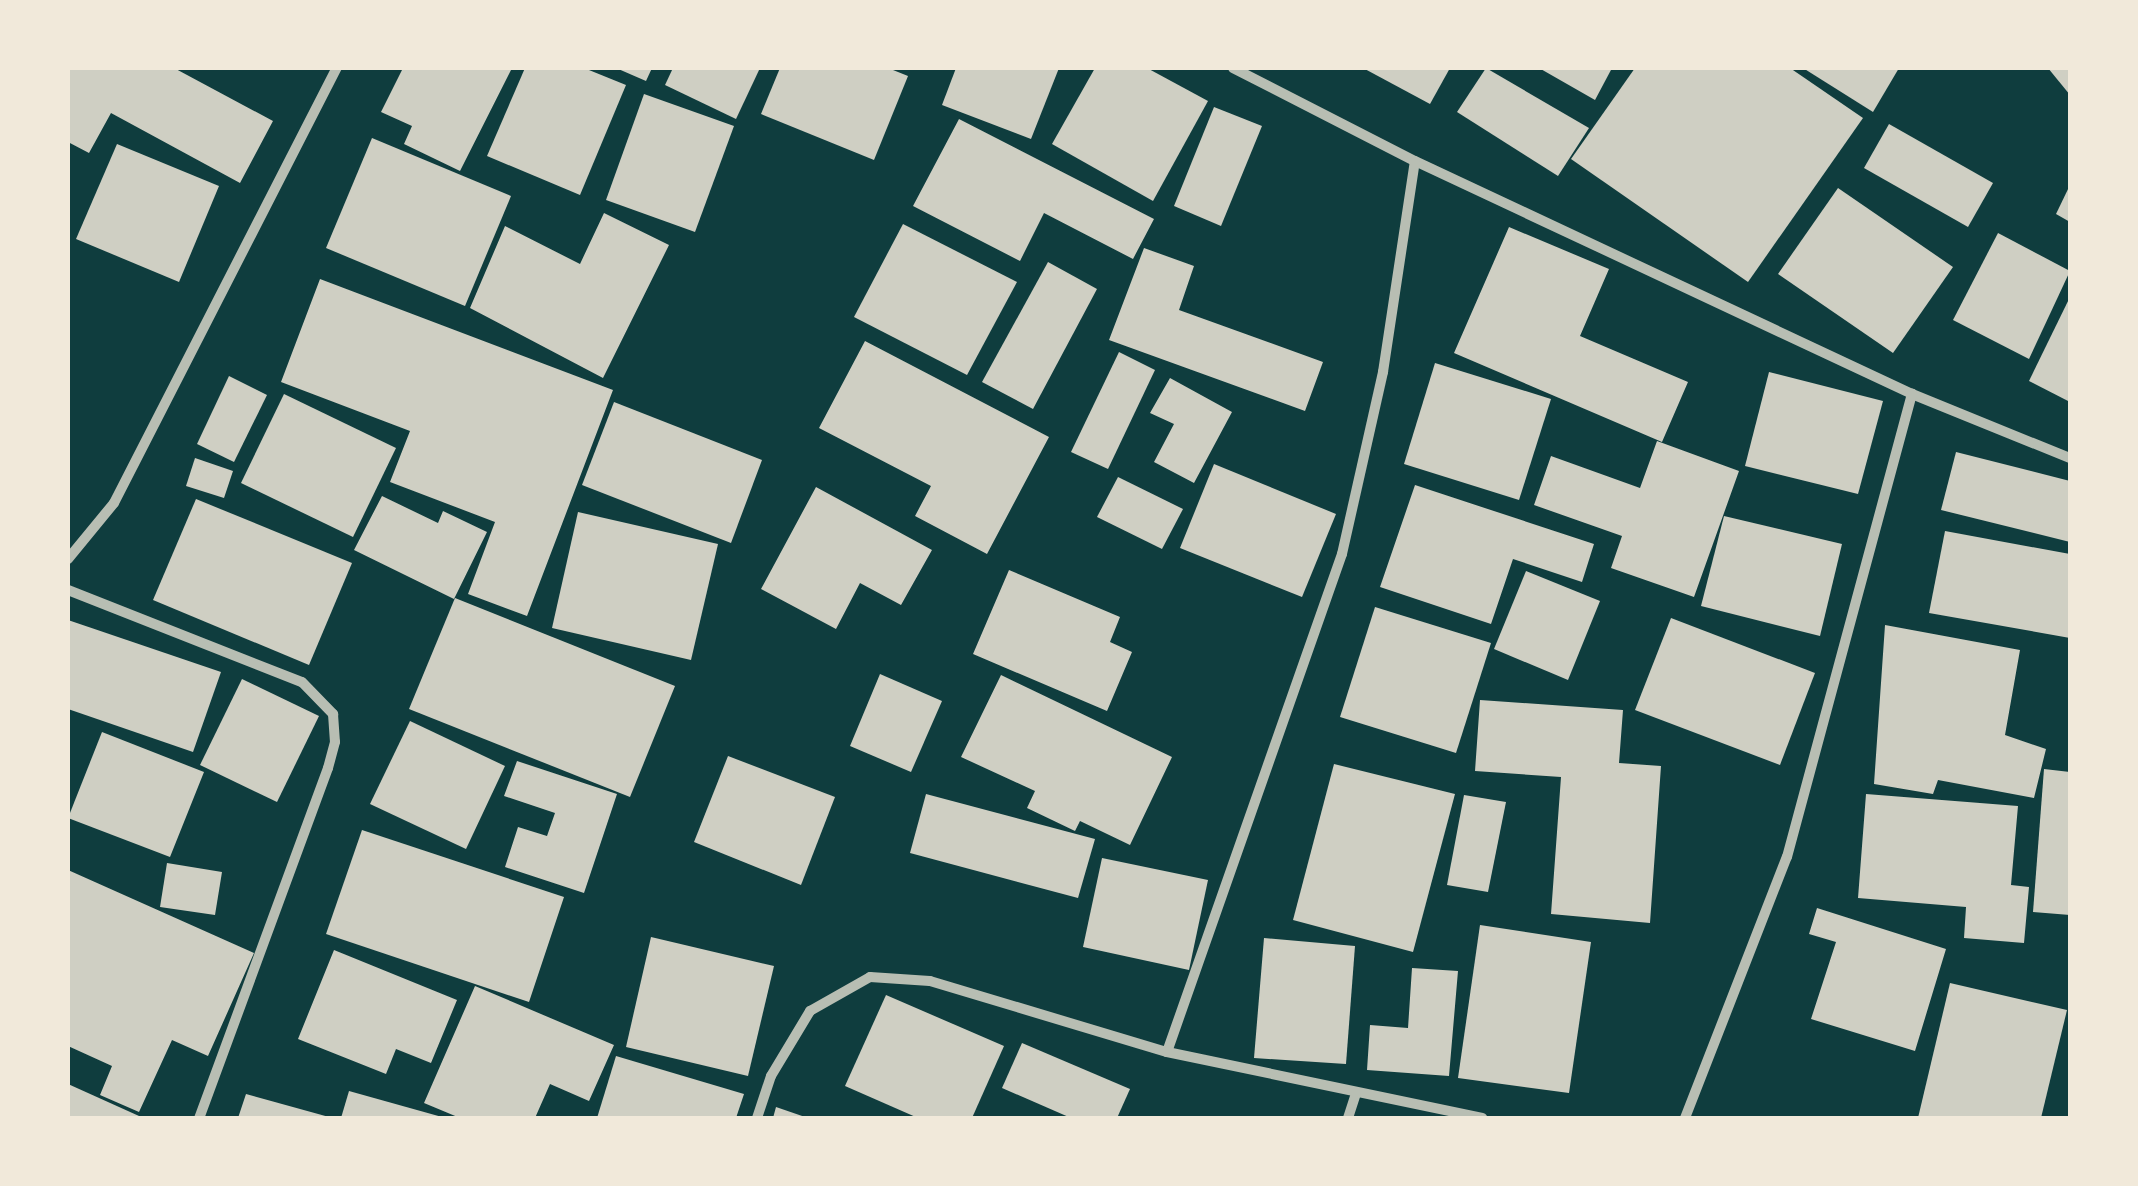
<!DOCTYPE html>
<html>
<head>
<meta charset="utf-8">
<style>
  body { margin:0 }
  #map { position:relative; width:2138px; height:1186px; overflow:hidden; background:#0f3d3e; font-family:Barlow,sans-serif }
  div>[style] { position:absolute }
  .building>* { inset:0; background:#cfcfc3 }
  .minor>* { height:10px; margin:-5px; padding:0 5px; transform-origin:5px; border-radius:5px; background:#b8beb3 }
  span { translate:-50% -50%; white-space:nowrap; text-align:center; line-height:1.15; -webkit-text-stroke:8px #f1e9da; paint-order:stroke }
  .frame { position:absolute; inset:0; border:70px solid #f1e9da; pointer-events:none }
</style>
</head>
<body>
<div id="map">
  <div class="building">
    <div style="clip-path:polygon(68px 68px,174px 68px,273px 121px,240px 183px,111px 113px,89px 153px,68px 142px)"></div>
    <div style="clip-path:polygon(403px 68px,512px 68px,460px 171px,404px 144px,412px 126px,381px 112px)"></div>
    <div style="clip-path:polygon(525px 68px,584px 68px,626px 85px,580px 195px,487px 156px)"></div>
    <div style="clip-path:polygon(616px 68px,652px 68px,646px 81px)"></div>
    <div style="clip-path:polygon(673px 68px,760px 68px,736px 119px,665px 85px)"></div>
    <div style="clip-path:polygon(780px 68px,888px 68px,908px 76px,874px 160px,761px 114px)"></div>
    <div style="clip-path:polygon(956px 68px,1059px 68px,1031px 139px,942px 105px)"></div>
    <div style="clip-path:polygon(1095px 68px,1147px 68px,1208px 101px,1153px 201px,1052px 144px)"></div>
    <div style="clip-path:polygon(1363px 68px,1450px 68px,1430px 104px)"></div>
    <div style="clip-path:polygon(1486px 68px,1589px 128px,1558px 176px,1457px 112px)"></div>
    <div style="clip-path:polygon(1539px 68px,1612px 68px,1595px 100px)"></div>
    <div style="clip-path:polygon(1635px 68px,1790px 68px,1863px 118px,1748px 282px,1571px 159px)"></div>
    <div style="clip-path:polygon(1803px 68px,1899px 68px,1873px 112px)"></div>
    <div style="clip-path:polygon(2048px 68px,2070px 68px,2070px 95px)"></div>
    <div style="clip-path:polygon(644px 94px,734px 126px,695px 232px,606px 200px)"></div>
    <div style="clip-path:polygon(1214px 107px,1262px 126px,1221px 226px,1174px 206px)"></div>
    <div style="clip-path:polygon(959px 119px,1154px 219px,1133px 259px,1044px 213px,1020px 261px,913px 206px)"></div>
    <div style="clip-path:polygon(1889px 124px,1993px 183px,1968px 227px,1864px 168px)"></div>
    <div style="clip-path:polygon(372px 138px,511px 196px,465px 306px,326px 248px)"></div>
    <div style="clip-path:polygon(117px 144px,219px 186px,179px 282px,76px 239px)"></div>
    <div style="clip-path:polygon(2070px 185px,2070px 222px,2056px 214px)"></div>
    <div style="clip-path:polygon(1838px 188px,1953px 267px,1893px 353px,1778px 274px)"></div>
    <div style="clip-path:polygon(604px 213px,669px 245px,603px 378px,470px 308px,505px 226px,580px 264px)"></div>
    <div style="clip-path:polygon(903px 224px,1017px 282px,967px 375px,854px 317px)"></div>
    <div style="clip-path:polygon(1509px 227px,1609px 269px,1580px 336px,1688px 382px,1662px 442px,1454px 353px)"></div>
    <div style="clip-path:polygon(1998px 233px,2070px 271px,2029px 359px,1953px 320px)"></div>
    <div style="clip-path:polygon(1144px 248px,1194px 266px,1179px 310px,1323px 362px,1305px 411px,1109px 340px)"></div>
    <div style="clip-path:polygon(1048px 262px,1097px 289px,1033px 409px,982px 382px)"></div>
    <div style="clip-path:polygon(320px 279px,613px 390px,527px 616px,468px 594px,495px 522px,390px 482px,410px 431px,281px 382px)"></div>
    <div style="clip-path:polygon(2070px 297px,2070px 402px,2029px 381px)"></div>
    <div style="clip-path:polygon(865px 341px,1049px 437px,987px 554px,915px 516px,931px 486px,819px 428px)"></div>
    <div style="clip-path:polygon(1119px 352px,1155px 370px,1108px 469px,1071px 452px)"></div>
    <div style="clip-path:polygon(1435px 363px,1551px 399px,1519px 500px,1404px 464px)"></div>
    <div style="clip-path:polygon(1769px 372px,1883px 401px,1858px 494px,1745px 466px)"></div>
    <div style="clip-path:polygon(229px 376px,267px 395px,234px 462px,197px 444px)"></div>
    <div style="clip-path:polygon(1170px 378px,1232px 412px,1194px 483px,1154px 462px,1174px 424px,1150px 413px)"></div>
    <div style="clip-path:polygon(284px 394px,396px 448px,353px 537px,241px 483px)"></div>
    <div style="clip-path:polygon(614px 402px,762px 460px,731px 543px,582px 485px)"></div>
    <div style="clip-path:polygon(1657px 441px,1739px 471px,1694px 597px,1611px 568px,1622px 536px,1534px 505px,1551px 456px,1640px 488px)"></div>
    <div style="clip-path:polygon(1956px 452px,2070px 481px,2070px 542px,1941px 510px)"></div>
    <div style="clip-path:polygon(195px 458px,233px 471px,224px 498px,186px 486px)"></div>
    <div style="clip-path:polygon(1214px 464px,1336px 514px,1302px 597px,1180px 548px)"></div>
    <div style="clip-path:polygon(1118px 477px,1183px 509px,1162px 549px,1097px 517px)"></div>
    <div style="clip-path:polygon(1415px 485px,1594px 544px,1582px 582px,1513px 559px,1491px 624px,1380px 587px)"></div>
    <div style="clip-path:polygon(816px 487px,932px 550px,901px 605px,860px 583px,836px 629px,761px 589px)"></div>
    <div style="clip-path:polygon(382px 496px,438px 523px,443px 511px,487px 532px,454px 599px,354px 550px)"></div>
    <div style="clip-path:polygon(196px 499px,352px 563px,309px 665px,153px 600px)"></div>
    <div style="clip-path:polygon(578px 512px,718px 544px,691px 660px,552px 628px)"></div>
    <div style="clip-path:polygon(1724px 516px,1842px 544px,1820px 636px,1701px 606px)"></div>
    <div style="clip-path:polygon(1945px 531px,2070px 554px,2070px 638px,1929px 613px)"></div>
    <div style="clip-path:polygon(1009px 570px,1120px 617px,1110px 642px,1132px 652px,1107px 711px,973px 654px)"></div>
    <div style="clip-path:polygon(1526px 571px,1600px 601px,1568px 680px,1494px 649px)"></div>
    <div style="clip-path:polygon(455px 598px,675px 686px,630px 797px,409px 709px)"></div>
    <div style="clip-path:polygon(1375px 607px,1491px 643px,1456px 753px,1340px 717px)"></div>
    <div style="clip-path:polygon(1671px 618px,1815px 673px,1780px 765px,1635px 710px)"></div>
    <div style="clip-path:polygon(68px 620px,221px 672px,193px 752px,68px 709px)"></div>
    <div style="clip-path:polygon(1885px 625px,2020px 650px,2005px 735px,2046px 749px,2034px 798px,1938px 780px,1933px 794px,1874px 784px)"></div>
    <div style="clip-path:polygon(880px 674px,942px 701px,911px 772px,850px 746px)"></div>
    <div style="clip-path:polygon(1001px 675px,1172px 757px,1130px 845px,1080px 821px,1075px 831px,1027px 808px,1035px 791px,961px 757px)"></div>
    <div style="clip-path:polygon(242px 679px,319px 716px,277px 802px,200px 765px)"></div>
    <div style="clip-path:polygon(1480px 700px,1623px 710px,1619px 763px,1661px 766px,1650px 923px,1551px 914px,1561px 777px,1475px 771px)"></div>
    <div style="clip-path:polygon(410px 721px,505px 766px,466px 849px,370px 804px)"></div>
    <div style="clip-path:polygon(102px 732px,204px 772px,170px 857px,68px 818px)"></div>
    <div style="clip-path:polygon(728px 756px,835px 797px,801px 885px,694px 842px)"></div>
    <div style="clip-path:polygon(517px 761px,617px 794px,584px 893px,505px 867px,518px 827px,547px 836px,555px 813px,504px 796px)"></div>
    <div style="clip-path:polygon(1334px 764px,1455px 794px,1413px 952px,1293px 920px)"></div>
    <div style="clip-path:polygon(2044px 769px,2070px 772px,2070px 915px,2033px 912px)"></div>
    <div style="clip-path:polygon(926px 794px,1095px 839px,1078px 898px,910px 853px)"></div>
    <div style="clip-path:polygon(1866px 794px,2018px 806px,2011px 885px,2029px 887px,2024px 943px,1964px 938px,1966px 907px,1858px 898px)"></div>
    <div style="clip-path:polygon(1464px 795px,1506px 802px,1488px 892px,1447px 885px)"></div>
    <div style="clip-path:polygon(362px 830px,564px 897px,529px 1002px,326px 934px)"></div>
    <div style="clip-path:polygon(1102px 858px,1208px 880px,1189px 970px,1083px 947px)"></div>
    <div style="clip-path:polygon(167px 863px,222px 872px,215px 915px,160px 907px)"></div>
    <div style="clip-path:polygon(68px 870px,254px 953px,208px 1056px,172px 1040px,139px 1112px,100px 1095px,112px 1066px,68px 1046px)"></div>
    <div style="clip-path:polygon(1817px 908px,1946px 949px,1915px 1051px,1811px 1019px,1836px 942px,1809px 934px)"></div>
    <div style="clip-path:polygon(1480px 925px,1591px 942px,1569px 1093px,1458px 1078px)"></div>
    <div style="clip-path:polygon(651px 937px,774px 966px,748px 1076px,626px 1047px)"></div>
    <div style="clip-path:polygon(1264px 938px,1355px 946px,1346px 1064px,1254px 1058px)"></div>
    <div style="clip-path:polygon(334px 950px,457px 1000px,431px 1063px,396px 1049px,386px 1074px,298px 1039px)"></div>
    <div style="clip-path:polygon(1412px 968px,1458px 971px,1449px 1076px,1367px 1070px,1370px 1025px,1408px 1028px)"></div>
    <div style="clip-path:polygon(1950px 983px,2067px 1010px,2041px 1118px,1918px 1118px)"></div>
    <div style="clip-path:polygon(475px 986px,614px 1045px,589px 1101px,550px 1084px,535px 1118px,460px 1118px,424px 1103px)"></div>
    <div style="clip-path:polygon(886px 995px,1004px 1046px,972px 1118px,918px 1118px,845px 1086px)"></div>
    <div style="clip-path:polygon(1022px 1043px,1130px 1089px,1117px 1118px,1071px 1118px,1002px 1088px)"></div>
    <div style="clip-path:polygon(616px 1056px,744px 1094px,736px 1118px,597px 1118px)"></div>
    <div style="clip-path:polygon(68px 1084px,139px 1116px,137px 1118px,68px 1118px)"></div>
    <div style="clip-path:polygon(349px 1091px,442px 1117px,442px 1118px,341px 1118px)"></div>
    <div style="clip-path:polygon(246px 1094px,329px 1117px,329px 1118px,238px 1118px)"></div>
    <div style="clip-path:polygon(776px 1107px,808px 1118px,773px 1118px)"></div>
  </div>
  <div class="minor">
    <div style="left:1233px;top:68px;width:204px;rotate:27.1deg"></div>
    <div style="left:1415px;top:161px;width:549px;rotate:25.12deg"></div>
    <div style="left:1912px;top:394px;width:170px;rotate:22.1deg"></div>
    <div style="left:68px;top:559px;width:72px;rotate:-50.6deg"></div>
    <div style="left:114px;top:503px;width:489px;rotate:-62.9deg"></div>
    <div style="left:68px;top:590px;width:251px;rotate:21.5deg"></div>
    <div style="left:302px;top:682px;width:45px;rotate:45.9deg"></div>
    <div style="left:333px;top:714px;width:28px;rotate:86deg"></div>
    <div style="left:335px;top:742px;width:27px;rotate:105deg"></div>
    <div style="left:328px;top:768px;width:373px;rotate:110.2deg"></div>
    <div style="left:1167px;top:1052px;width:528px;rotate:-70.64deg"></div>
    <div style="left:1342px;top:554px;width:187px;rotate:-77.3deg"></div>
    <div style="left:1383px;top:372px;width:213px;rotate:-81.4deg"></div>
    <div style="left:757px;top:1118px;width:44px;rotate:-71.6deg"></div>
    <div style="left:771px;top:1076px;width:76px;rotate:-59deg"></div>
    <div style="left:810px;top:1011px;width:69px;rotate:-29.5deg"></div>
    <div style="left:870px;top:977px;width:60px;rotate:3.8deg"></div>
    <div style="left:930px;top:981px;width:247px;rotate:16.7deg"></div>
    <div style="left:1167px;top:1052px;width:322px;rotate:11.8deg"></div>
    <div style="left:1348px;top:1118px;width:26px;rotate:-72deg"></div>
    <div style="left:1685px;top:1118px;width:280px;rotate:-68.7deg"></div>
    <div style="left:1787px;top:857px;width:480px;rotate:-74.9deg"></div>
  </div>
  <div class="frame"></div>
</div>
</body>
</html>
